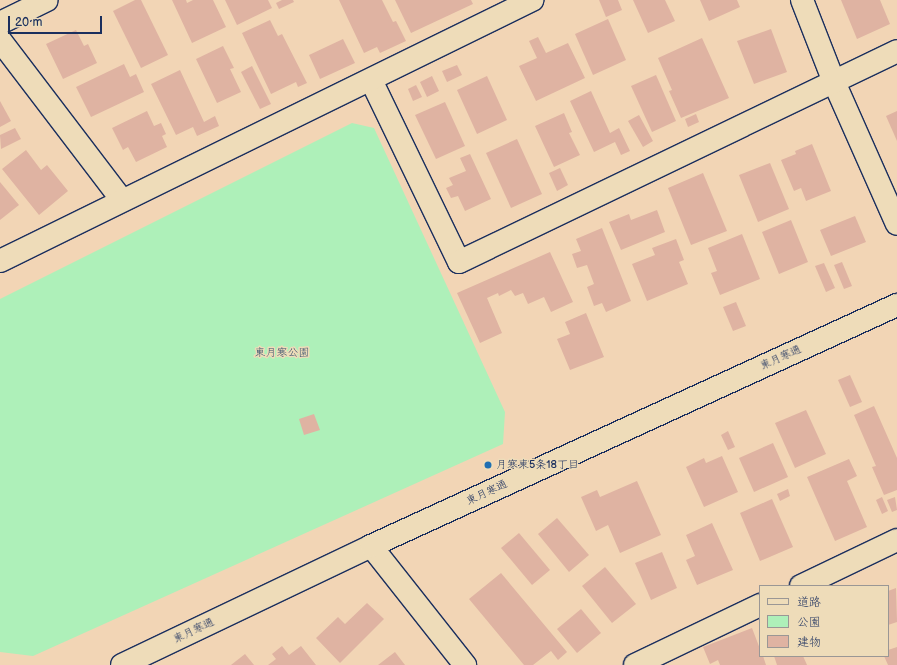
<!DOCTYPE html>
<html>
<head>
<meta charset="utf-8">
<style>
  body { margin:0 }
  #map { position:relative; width:897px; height:665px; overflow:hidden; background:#f2d5b5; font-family:"Balsamiq Sans","Klee One",sans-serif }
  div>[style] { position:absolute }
  .green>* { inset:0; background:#aef0b9 }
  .building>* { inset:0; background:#dfb3a2 }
  .roads { filter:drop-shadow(1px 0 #1b2f5e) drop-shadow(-1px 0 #1b2f5e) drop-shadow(0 1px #1b2f5e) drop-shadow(0 -1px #1b2f5e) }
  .minor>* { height:22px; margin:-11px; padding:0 11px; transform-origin:11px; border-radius:11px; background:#eedcb9 }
  .dots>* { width:11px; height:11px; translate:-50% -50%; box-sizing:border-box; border:2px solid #eedcb9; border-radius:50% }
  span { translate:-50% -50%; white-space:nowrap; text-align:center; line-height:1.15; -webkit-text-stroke:3px #eedcb9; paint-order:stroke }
  .park-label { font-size:11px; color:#314c6c }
  .street-label { font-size:11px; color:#1b2f5e }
  .poi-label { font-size:11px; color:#1b2f5e }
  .left { translate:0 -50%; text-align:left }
  .legend { position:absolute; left:759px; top:585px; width:130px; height:72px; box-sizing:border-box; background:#eedcb9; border:1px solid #9a9795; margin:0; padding:5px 7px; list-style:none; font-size:12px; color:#1b2f5e }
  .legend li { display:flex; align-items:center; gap:8px; height:20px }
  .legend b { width:20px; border:1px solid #9a9795 }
  .scale { position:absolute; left:8px; top:16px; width:94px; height:18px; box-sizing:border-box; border:2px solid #1b2f5e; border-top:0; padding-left:5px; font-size:12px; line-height:14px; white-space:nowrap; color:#1b2f5e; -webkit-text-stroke:3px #eedcb9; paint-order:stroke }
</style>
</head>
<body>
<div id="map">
  <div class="green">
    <div style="clip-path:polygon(352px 123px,374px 128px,505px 412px,503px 444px,33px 656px,0 652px,0 299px)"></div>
  </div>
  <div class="building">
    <div style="clip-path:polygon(135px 0,141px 0,168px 55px,141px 68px,113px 11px)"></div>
    <div style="clip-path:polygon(172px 0,186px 0,187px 3px,193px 0,213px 0,226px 27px,192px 43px)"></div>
    <div style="clip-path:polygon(225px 0,268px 0,272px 8px,237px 25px)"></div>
    <div style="clip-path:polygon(282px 0,293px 0,294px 2px,279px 9px,276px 3px)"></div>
    <div style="clip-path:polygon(339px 0,382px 0,393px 22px,396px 21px,406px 41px,380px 53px,377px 47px,364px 53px)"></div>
    <div style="clip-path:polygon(395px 0,471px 0,473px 4px,411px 33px)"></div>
    <div style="clip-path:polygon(599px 0,618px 0,622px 10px,606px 17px)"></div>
    <div style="clip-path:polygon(633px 0,665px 0,675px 21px,648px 33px)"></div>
    <div style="clip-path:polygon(700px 0,737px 0,740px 7px,709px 21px)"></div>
    <div style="clip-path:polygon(841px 0,880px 0,890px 24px,857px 39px)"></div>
    <div style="clip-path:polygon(608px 19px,626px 60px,593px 75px,575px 34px)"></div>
    <div style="clip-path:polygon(270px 20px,278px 36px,282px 34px,307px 83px,298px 87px,296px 82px,271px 94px,242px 33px)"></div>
    <div style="clip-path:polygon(771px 29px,787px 72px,754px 84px,737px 41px)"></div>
    <div style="clip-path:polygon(76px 30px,84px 46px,88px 44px,97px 63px,63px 79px,46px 44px)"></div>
    <div style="clip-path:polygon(538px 37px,546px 53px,568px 43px,585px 78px,536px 101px,519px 66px,537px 58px,529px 41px)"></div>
    <div style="clip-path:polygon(702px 38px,729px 98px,681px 118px,669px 91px,672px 90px,658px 58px)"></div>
    <div style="clip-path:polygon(343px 39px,355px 63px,320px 79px,309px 55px)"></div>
    <div style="clip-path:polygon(223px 46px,234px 68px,230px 69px,241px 92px,217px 103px,196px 59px)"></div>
    <div style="clip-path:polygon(124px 64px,130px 77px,136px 74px,144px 92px,91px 117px,76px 87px)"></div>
    <div style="clip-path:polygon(457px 65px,462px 75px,447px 82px,442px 71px)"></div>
    <div style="clip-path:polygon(252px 66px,271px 104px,260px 109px,241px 72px)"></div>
    <div style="clip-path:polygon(180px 70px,204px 122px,215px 116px,219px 126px,197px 136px,193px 127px,176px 135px,151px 84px)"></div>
    <div style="clip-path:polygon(656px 75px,676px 121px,652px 132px,631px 86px)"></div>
    <div style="clip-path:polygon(432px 76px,439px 91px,427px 97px,420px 82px)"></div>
    <div style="clip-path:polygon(487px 76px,507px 120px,477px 134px,457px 90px)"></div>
    <div style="clip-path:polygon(416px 85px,422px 97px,413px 101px,408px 89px)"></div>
    <div style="clip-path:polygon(591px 91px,610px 133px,619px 128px,630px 151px,621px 155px,615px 142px,594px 152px,570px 101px)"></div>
    <div style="clip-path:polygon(0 101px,11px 121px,0 127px)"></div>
    <div style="clip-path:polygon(445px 102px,465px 146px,436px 159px,415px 115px)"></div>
    <div style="clip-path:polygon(147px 111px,154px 126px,161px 123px,166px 134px,162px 136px,167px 147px,136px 162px,128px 147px,123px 150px,112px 128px)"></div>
    <div style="clip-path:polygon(897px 111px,897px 141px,886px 116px)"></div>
    <div style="clip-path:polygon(564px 113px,572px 132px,569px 133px,580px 155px,554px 167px,535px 126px)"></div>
    <div style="clip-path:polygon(696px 114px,699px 122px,688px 127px,685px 119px)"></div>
    <div style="clip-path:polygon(639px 115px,653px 141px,643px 147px,628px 121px)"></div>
    <div style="clip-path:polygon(15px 128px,21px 139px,1px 149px,0 135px)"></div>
    <div style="clip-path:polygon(517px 139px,542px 194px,511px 208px,486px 153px)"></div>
    <div style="clip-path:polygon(812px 144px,831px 191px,806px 201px,801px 188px,794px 191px,781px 160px,796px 154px,795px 151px)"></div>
    <div style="clip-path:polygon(26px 150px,41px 170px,47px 165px,68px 191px,39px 215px,2px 169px)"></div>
    <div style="clip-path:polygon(470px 154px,491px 199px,465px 211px,458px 196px,451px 198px,446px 188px,453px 185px,449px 178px,466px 171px,460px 158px)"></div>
    <div style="clip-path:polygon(770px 163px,789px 209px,758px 222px,739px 175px)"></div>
    <div style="clip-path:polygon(560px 168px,568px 185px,557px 191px,549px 173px)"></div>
    <div style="clip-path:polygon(703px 173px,727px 231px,691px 245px,668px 188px)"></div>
    <div style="clip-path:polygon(0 182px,19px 205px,0 220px)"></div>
    <div style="clip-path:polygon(657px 210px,665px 232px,621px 250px,609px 222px,629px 214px,631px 220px)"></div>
    <div style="clip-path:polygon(855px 216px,866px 242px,831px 256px,820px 230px)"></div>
    <div style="clip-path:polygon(791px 220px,808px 262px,779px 274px,762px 232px)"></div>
    <div style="clip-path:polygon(602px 228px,631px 301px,606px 312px,602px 303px,594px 306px,587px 287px,594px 284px,587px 265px,577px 268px,572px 254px,581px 251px,576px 239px)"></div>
    <div style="clip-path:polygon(742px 234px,760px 279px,720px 295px,711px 273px,717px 271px,708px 248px)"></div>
    <div style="clip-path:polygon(676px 239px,684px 260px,679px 262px,688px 284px,647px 301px,632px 264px,655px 255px,652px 248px)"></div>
    <div style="clip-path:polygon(550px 252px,573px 302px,551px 312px,544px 297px,528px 304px,523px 293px,515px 296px,511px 290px,499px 296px,498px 293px,487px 298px,502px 333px,480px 343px,457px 293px)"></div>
    <div style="clip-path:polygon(842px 262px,852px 286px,844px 289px,834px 265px)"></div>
    <div style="clip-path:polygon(824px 263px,835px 288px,826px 292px,815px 266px)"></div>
    <div style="clip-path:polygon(736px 302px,746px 326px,733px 331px,723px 307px)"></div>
    <div style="clip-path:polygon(586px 313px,604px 357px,570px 370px,557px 339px,570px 334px,565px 322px)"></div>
    <div style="clip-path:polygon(850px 375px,862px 402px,850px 407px,838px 380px)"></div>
    <div style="clip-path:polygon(874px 406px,897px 458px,897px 490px,884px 495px,872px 467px,876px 466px,854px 415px)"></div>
    <div style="clip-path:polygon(806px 410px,826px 454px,795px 468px,775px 423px)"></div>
    <div style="clip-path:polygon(314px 414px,320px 430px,304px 435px,299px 419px)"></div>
    <div style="clip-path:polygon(728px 431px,735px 447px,728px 450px,721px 435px)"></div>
    <div style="clip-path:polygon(773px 443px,788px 477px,754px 492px,739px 458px)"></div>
    <div style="clip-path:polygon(722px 456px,738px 492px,704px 507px,686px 467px,704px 458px,706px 463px)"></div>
    <div style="clip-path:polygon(849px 459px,857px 476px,847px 481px,867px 527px,835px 541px,807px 477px)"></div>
    <div style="clip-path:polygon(637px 481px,661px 535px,620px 553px,608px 525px,596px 531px,581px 497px,597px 490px,600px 497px)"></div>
    <div style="clip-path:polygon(788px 489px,790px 496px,780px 501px,777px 494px)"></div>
    <div style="clip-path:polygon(882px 497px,888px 511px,882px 514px,876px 500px)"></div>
    <div style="clip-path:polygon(895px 497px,897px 510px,892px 512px,887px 500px)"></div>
    <div style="clip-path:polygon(772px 499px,793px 547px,760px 561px,740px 513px)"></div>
    <div style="clip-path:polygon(557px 518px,589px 555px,569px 572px,538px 534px)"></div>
    <div style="clip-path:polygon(712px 523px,733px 570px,697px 585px,686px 560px,695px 556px,686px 535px)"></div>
    <div style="clip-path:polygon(519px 533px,550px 570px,532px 585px,501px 548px)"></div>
    <div style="clip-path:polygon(662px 552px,677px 588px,651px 600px,635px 563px)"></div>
    <div style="clip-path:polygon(605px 567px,636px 604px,612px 623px,582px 586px)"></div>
    <div style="clip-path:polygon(501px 573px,567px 652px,558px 660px,551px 651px,533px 665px,524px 665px,469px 599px)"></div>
    <div style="clip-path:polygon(896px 588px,897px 622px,888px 625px,888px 591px)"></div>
    <div style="clip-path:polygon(367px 603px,384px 619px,340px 663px,316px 638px,338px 617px,345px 624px)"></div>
    <div style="clip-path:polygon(581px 609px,601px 633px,577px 653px,557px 629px)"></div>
    <div style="clip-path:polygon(752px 628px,760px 649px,760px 656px,763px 656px,766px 665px,720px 665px,718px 660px,710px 664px,703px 647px)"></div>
    <div style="clip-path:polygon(282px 646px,289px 655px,301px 646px,316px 665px,268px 665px,276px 659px,272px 654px)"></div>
    <div style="clip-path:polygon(897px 647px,897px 665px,888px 665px,884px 656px,888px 656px,888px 650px)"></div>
    <div style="clip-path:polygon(395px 652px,405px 665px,378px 665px)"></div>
    <div style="clip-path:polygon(245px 654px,254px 665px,231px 665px)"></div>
    <div style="clip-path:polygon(774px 656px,803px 656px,807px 665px,777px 665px)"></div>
  </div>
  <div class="roads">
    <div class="minor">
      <div style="left:802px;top:0;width:88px;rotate:68.7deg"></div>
      <div style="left:834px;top:82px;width:155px;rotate:66.1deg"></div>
      <div style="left:0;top:23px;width:52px;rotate:-26.1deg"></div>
      <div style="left:0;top:40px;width:201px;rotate:52.7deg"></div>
      <div style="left:371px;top:80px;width:202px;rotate:64.2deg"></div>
      <div style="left:459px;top:262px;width:486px;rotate:-25.7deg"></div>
      <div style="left:0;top:261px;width:593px;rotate:-26.13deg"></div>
      <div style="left:371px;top:546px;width:152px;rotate:51.7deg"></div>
      <div style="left:801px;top:586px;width:106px;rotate:-25.6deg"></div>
      <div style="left:122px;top:665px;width:276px;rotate:-25.5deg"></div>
      <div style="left:371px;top:546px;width:579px;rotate:-24.62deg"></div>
      <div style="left:635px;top:665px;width:139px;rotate:-25.6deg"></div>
    </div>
  </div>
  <div class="dots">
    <div style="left:488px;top:465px;background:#1f6fb2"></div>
  </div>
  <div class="park-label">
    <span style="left:282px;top:353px">東月寒公園</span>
  </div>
  <div class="street-label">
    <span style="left:781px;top:358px;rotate:-25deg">東月寒通</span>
    <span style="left:487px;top:493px;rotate:-25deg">東月寒通</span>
    <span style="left:194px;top:631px;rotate:-26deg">東月寒通</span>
  </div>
  <div class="poi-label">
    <span class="left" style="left:496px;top:465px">月寒東5条18丁目</span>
  </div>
  <ul class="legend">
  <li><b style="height:5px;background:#eedcb9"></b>道路</li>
  <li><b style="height:11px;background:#aef0b9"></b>公園</li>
  <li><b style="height:11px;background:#dfb3a2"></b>建物</li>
  </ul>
  <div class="scale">20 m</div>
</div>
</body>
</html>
